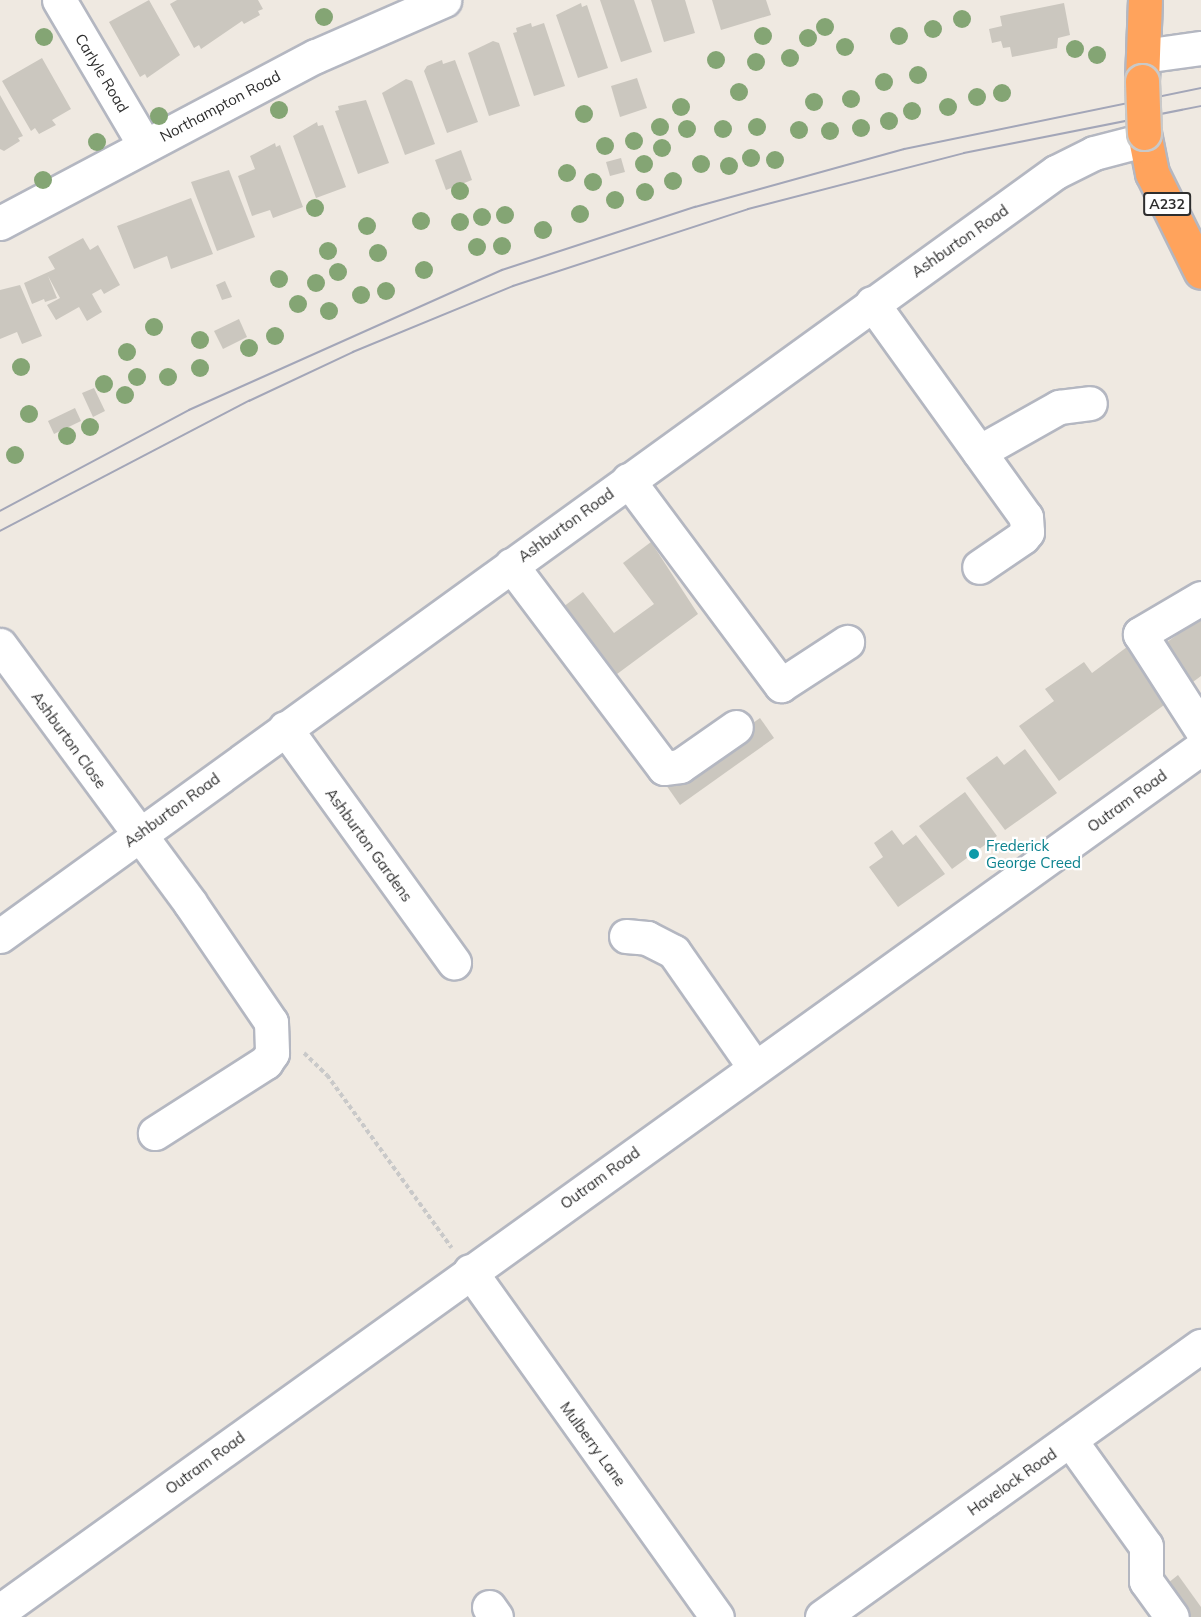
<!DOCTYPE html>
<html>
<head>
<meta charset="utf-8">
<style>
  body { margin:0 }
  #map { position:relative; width:1201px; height:1617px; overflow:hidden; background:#efe9e1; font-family:Mulish,sans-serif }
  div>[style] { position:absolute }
  .building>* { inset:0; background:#cbc7bf }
  .path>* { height:4px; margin-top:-2px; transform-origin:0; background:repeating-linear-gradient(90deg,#c9c9c9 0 4.5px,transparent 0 7.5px) }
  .roads { filter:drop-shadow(2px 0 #b4b7c1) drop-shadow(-2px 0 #b4b7c1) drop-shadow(0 2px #b4b7c1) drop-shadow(0 -2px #b4b7c1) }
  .minor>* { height:33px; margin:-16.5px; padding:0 16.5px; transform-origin:16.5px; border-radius:16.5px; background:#fff }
  .highway>* { height:33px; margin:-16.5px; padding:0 16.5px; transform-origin:16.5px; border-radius:16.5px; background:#ffa35c }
  .tram>* { height:1.5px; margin:-0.75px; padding:0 0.75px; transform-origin:0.75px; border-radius:0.75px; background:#a3a6b8 }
  .bridges { filter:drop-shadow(2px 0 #c9c9c9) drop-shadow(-2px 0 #c9c9c9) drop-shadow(0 2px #c9c9c9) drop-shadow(0 -2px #c9c9c9) }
  .highway-bridge>* { height:33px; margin:-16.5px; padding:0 16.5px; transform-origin:16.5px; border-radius:16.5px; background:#ffa35c }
  .trees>* { width:18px; height:18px; margin:-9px; border-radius:50%; background:#84a574 }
  .dots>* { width:16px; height:16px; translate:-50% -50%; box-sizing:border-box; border:3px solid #fff; border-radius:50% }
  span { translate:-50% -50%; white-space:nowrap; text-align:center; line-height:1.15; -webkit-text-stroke:4.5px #fff; paint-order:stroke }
  .shield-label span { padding:2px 4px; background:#fff; border:2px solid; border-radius:4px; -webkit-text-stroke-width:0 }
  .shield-label { font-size:14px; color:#2e2e2e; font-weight:700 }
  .street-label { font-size:15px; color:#2e2e2e }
  .culture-label { font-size:15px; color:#0d838f }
  .left { translate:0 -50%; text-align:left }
</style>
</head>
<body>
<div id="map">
  <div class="building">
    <div style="clip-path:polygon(149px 0,180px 55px,147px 78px,145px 74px,140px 77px,109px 22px)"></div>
    <div style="clip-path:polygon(177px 0,258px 0,263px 9px,258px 11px,260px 15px,244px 24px,242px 21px,201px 49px,199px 45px,194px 48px,170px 4px)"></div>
    <div style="clip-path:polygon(600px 0,634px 0,652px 52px,621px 62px)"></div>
    <div style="clip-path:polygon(651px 0,685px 0,695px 33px,664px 42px)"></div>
    <div style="clip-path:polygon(712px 0,766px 0,771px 15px,721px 30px)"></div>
    <div style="clip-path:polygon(581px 3px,582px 7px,587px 5px,608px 68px,578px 78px,556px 15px)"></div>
    <div style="clip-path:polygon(1064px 3px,1070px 35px,1058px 38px,1057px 48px,1012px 57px,1010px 47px,1003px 48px,1001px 41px,992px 43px,989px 29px,1002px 26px,1000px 16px)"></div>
    <div style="clip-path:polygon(531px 23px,532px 27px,544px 23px,565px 86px,534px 96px,513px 33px,517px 32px,516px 28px)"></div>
    <div style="clip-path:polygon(493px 41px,499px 43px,520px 106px,489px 116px,468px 53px)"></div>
    <div style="clip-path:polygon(42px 58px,71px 109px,52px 120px,56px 125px,39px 134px,35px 128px,31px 131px,2px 81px)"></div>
    <div style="clip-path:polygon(442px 60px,443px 64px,455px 60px,478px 122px,447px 133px,424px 71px,427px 66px)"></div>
    <div style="clip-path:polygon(637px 78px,647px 108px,620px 117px,611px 86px)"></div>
    <div style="clip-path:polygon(406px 79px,412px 81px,435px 144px,405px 155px,382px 93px)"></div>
    <div style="clip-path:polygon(0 95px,23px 136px,18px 138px,20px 141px,4px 151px,0 149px)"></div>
    <div style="clip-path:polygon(366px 100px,389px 163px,358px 174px,335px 111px,339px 110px,338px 106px)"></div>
    <div style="clip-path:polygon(317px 122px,318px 126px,323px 125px,346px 187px,316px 198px,293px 136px)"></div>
    <div style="clip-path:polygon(275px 143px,276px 147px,280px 145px,303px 207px,273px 218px,270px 210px,252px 216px,238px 176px,255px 169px,250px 156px)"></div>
    <div style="clip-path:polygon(461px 150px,472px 180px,446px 190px,435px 160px)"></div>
    <div style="clip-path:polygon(621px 158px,625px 172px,610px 176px,606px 162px)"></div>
    <div style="clip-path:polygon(229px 170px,255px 237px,217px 251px,191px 182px)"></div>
    <div style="clip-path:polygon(191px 198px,213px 254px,171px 269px,167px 256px,134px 269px,117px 226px)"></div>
    <div style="clip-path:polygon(83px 238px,90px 250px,98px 245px,120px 285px,104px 294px,101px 289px,92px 294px,102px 312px,87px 321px,79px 307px,56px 320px,47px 305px,60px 298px,48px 276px,57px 298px,45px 302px,44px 299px,32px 304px,24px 283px,55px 269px,48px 257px)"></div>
    <div style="clip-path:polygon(225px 281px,232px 297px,222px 300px,216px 285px)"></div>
    <div style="clip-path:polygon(20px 285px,42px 336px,22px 344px,17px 332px,0 339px,0 290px)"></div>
    <div style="clip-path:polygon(239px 319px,247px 337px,223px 349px,214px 331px)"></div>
    <div style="clip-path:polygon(94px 388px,105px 411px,93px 417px,82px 393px)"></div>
    <div style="clip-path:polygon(75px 408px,81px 421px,54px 434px,48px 421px)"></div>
    <div style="clip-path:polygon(651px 542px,698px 614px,609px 680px,555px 613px,583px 592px,614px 633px,654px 604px,623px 563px)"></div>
    <div style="clip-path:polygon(1201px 617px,1201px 676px,1182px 690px,1155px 651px)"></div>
    <div style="clip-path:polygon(1131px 644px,1171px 700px,1059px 781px,1019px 726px,1054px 701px,1045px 689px,1084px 662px,1092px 673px)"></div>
    <div style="clip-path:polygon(760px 718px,774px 738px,680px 805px,666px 785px)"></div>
    <div style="clip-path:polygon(1025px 749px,1057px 793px,1005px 830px,966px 778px,997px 756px,1004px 765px)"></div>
    <div style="clip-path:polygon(965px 792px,997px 836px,952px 869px,919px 826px)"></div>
    <div style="clip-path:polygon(892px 830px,903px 845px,916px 835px,945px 874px,898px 907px,869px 867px,883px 857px,874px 843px)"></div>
    <div style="clip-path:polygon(1178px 1575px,1201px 1607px,1201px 1617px,1177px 1617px,1158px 1591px)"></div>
  </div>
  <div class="path">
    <div style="left:304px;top:1053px;width:32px;rotate:44deg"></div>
    <div style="left:327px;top:1075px;width:213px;rotate:54.2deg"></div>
  </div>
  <div class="roads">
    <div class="minor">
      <div style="left:59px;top:0;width:169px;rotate:59.5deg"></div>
      <div style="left:1143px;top:56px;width:59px;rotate:-7.9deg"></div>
      <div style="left:0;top:223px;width:357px;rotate:-27.9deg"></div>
      <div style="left:316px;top:56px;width:140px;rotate:-23.6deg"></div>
      <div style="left:872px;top:303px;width:264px;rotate:54.3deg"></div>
      <div style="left:1026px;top:517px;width:15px;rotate:86deg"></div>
      <div style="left:1027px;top:532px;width:6px;rotate:129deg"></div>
      <div style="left:1023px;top:537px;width:53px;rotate:145.7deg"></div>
      <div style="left:979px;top:452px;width:92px;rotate:-29.4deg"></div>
      <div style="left:1059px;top:407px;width:31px;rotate:-7deg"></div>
      <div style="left:628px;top:480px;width:256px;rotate:53.3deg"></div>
      <div style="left:781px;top:685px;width:79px;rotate:-33.1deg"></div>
      <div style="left:511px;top:565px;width:254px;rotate:53deg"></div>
      <div style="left:664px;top:768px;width:16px;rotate:-7deg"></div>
      <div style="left:680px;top:766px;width:68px;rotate:-34.9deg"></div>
      <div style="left:1201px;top:598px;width:71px;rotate:149.5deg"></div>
      <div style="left:1140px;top:634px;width:113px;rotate:57.3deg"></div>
      <div style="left:0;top:645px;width:320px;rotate:53.6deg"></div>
      <div style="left:190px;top:903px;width:144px;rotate:55.8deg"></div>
      <div style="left:271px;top:1022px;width:31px;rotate:88deg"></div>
      <div style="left:272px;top:1053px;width:11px;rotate:124deg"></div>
      <div style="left:266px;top:1062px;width:132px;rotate:147.4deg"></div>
      <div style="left:285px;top:728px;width:289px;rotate:54.2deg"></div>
      <div style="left:0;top:936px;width:1303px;rotate:-35.89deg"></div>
      <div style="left:1056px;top:172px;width:42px;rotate:-26.6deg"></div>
      <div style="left:1094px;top:153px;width:52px;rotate:-14.6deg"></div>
      <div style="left:626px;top:936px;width:21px;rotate:5deg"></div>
      <div style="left:647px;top:938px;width:30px;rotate:27deg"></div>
      <div style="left:674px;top:952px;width:141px;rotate:55.1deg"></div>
      <div style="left:470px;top:1271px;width:425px;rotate:54.5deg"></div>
      <div style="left:1070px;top:1440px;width:130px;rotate:54.4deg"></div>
      <div style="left:1146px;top:1546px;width:35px;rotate:90deg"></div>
      <div style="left:1146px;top:1581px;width:44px;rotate:54.2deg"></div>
      <div style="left:489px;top:1607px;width:12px;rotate:55deg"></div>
      <div style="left:0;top:1611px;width:1479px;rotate:-35.7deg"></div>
      <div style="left:822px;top:1617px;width:466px;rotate:-35.6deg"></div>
    </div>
    <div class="highway">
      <div style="left:1142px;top:81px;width:81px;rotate:-87.9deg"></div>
      <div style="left:1144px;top:133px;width:41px;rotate:78.7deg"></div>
      <div style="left:1152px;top:173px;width:110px;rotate:63.7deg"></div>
    </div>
  </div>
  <div class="tram">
    <div style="left:0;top:511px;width:214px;rotate:-28.1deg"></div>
    <div style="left:189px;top:410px;width:343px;rotate:-24.1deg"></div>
    <div style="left:502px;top:270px;width:203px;rotate:-18.1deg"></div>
    <div style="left:695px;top:207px;width:217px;rotate:-15.5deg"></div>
    <div style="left:904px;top:149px;width:303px;rotate:-11.6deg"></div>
    <div style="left:0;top:531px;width:281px;rotate:-27.6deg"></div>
    <div style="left:249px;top:401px;width:115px;rotate:-25.2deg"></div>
    <div style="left:353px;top:352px;width:173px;rotate:-22.4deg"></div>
    <div style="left:513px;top:286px;width:247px;rotate:-18.1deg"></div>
    <div style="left:748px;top:209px;width:223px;rotate:-14.5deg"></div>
    <div style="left:964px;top:153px;width:242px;rotate:-11.2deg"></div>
  </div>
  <div class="bridges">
    <div class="highway-bridge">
      <div style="left:1142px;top:81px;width:52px;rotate:87.8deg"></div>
    </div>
  </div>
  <div class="trees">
    <div style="left:324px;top:17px"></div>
    <div style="left:962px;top:19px"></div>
    <div style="left:825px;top:27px"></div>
    <div style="left:933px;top:29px"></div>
    <div style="left:763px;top:36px"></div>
    <div style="left:899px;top:36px"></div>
    <div style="left:44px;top:37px"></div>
    <div style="left:808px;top:38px"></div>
    <div style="left:845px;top:47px"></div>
    <div style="left:1075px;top:49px"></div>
    <div style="left:1097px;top:55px"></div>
    <div style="left:790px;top:58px"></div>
    <div style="left:716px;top:60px"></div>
    <div style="left:756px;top:62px"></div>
    <div style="left:918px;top:75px"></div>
    <div style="left:884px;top:82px"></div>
    <div style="left:739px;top:92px"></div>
    <div style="left:1002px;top:93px"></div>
    <div style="left:977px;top:97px"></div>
    <div style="left:851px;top:99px"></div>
    <div style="left:814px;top:102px"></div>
    <div style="left:681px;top:107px"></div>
    <div style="left:948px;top:107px"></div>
    <div style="left:279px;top:110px"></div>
    <div style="left:912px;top:111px"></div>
    <div style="left:584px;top:114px"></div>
    <div style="left:159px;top:116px"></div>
    <div style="left:889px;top:121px"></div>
    <div style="left:660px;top:127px"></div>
    <div style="left:757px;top:127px"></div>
    <div style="left:861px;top:128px"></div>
    <div style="left:687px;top:129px"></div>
    <div style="left:723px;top:129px"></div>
    <div style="left:799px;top:130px"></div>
    <div style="left:830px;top:131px"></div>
    <div style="left:634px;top:141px"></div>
    <div style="left:97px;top:142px"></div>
    <div style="left:605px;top:146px"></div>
    <div style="left:662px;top:148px"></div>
    <div style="left:751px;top:158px"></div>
    <div style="left:775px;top:160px"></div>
    <div style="left:644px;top:164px"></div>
    <div style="left:701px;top:164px"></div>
    <div style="left:729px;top:166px"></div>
    <div style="left:567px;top:173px"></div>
    <div style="left:43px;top:180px"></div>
    <div style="left:673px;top:181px"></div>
    <div style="left:593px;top:182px"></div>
    <div style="left:460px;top:191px"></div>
    <div style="left:645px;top:192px"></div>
    <div style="left:615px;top:200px"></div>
    <div style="left:315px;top:208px"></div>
    <div style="left:580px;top:214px"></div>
    <div style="left:505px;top:215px"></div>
    <div style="left:482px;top:217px"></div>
    <div style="left:421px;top:221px"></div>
    <div style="left:460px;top:222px"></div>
    <div style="left:367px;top:226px"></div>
    <div style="left:543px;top:230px"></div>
    <div style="left:502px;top:246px"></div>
    <div style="left:477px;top:247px"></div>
    <div style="left:328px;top:251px"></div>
    <div style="left:378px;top:253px"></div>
    <div style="left:424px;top:270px"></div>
    <div style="left:338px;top:272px"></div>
    <div style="left:279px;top:279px"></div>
    <div style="left:316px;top:283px"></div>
    <div style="left:386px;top:291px"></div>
    <div style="left:361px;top:295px"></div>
    <div style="left:298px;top:304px"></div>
    <div style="left:329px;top:311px"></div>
    <div style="left:154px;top:327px"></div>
    <div style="left:275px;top:336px"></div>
    <div style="left:200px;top:340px"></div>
    <div style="left:249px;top:348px"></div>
    <div style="left:127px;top:352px"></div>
    <div style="left:21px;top:367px"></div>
    <div style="left:200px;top:368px"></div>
    <div style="left:137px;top:377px"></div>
    <div style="left:168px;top:377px"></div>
    <div style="left:104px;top:384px"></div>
    <div style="left:125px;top:395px"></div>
    <div style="left:29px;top:414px"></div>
    <div style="left:90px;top:427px"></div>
    <div style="left:67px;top:436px"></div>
    <div style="left:15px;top:455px"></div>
  </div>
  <div class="dots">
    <div style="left:974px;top:854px;background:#0f9aa8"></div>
  </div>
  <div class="shield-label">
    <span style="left:1167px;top:204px">A232</span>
  </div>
  <div class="street-label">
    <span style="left:102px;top:73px;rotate:59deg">Carlyle Road</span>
    <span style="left:220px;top:106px;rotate:-28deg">Northampton Road</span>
    <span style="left:960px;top:241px;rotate:-35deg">Ashburton Road</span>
    <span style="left:566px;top:525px;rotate:-36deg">Ashburton Road</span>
    <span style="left:69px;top:740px;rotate:54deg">Ashburton Close</span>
    <span style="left:1127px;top:801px;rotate:-36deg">Outram Road</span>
    <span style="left:172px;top:810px;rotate:-36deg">Ashburton Road</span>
    <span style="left:369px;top:845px;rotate:54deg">Ashburton Gardens</span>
    <span style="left:600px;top:1178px;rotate:-36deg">Outram Road</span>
    <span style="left:593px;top:1444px;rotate:54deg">Mulberry Lane</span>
    <span style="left:205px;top:1463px;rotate:-36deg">Outram Road</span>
    <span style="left:1012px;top:1482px;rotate:-35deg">Havelock Road</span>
  </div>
  <div class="culture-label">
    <span class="left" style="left:986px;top:854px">Frederick<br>George Creed</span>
  </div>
</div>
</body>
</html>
